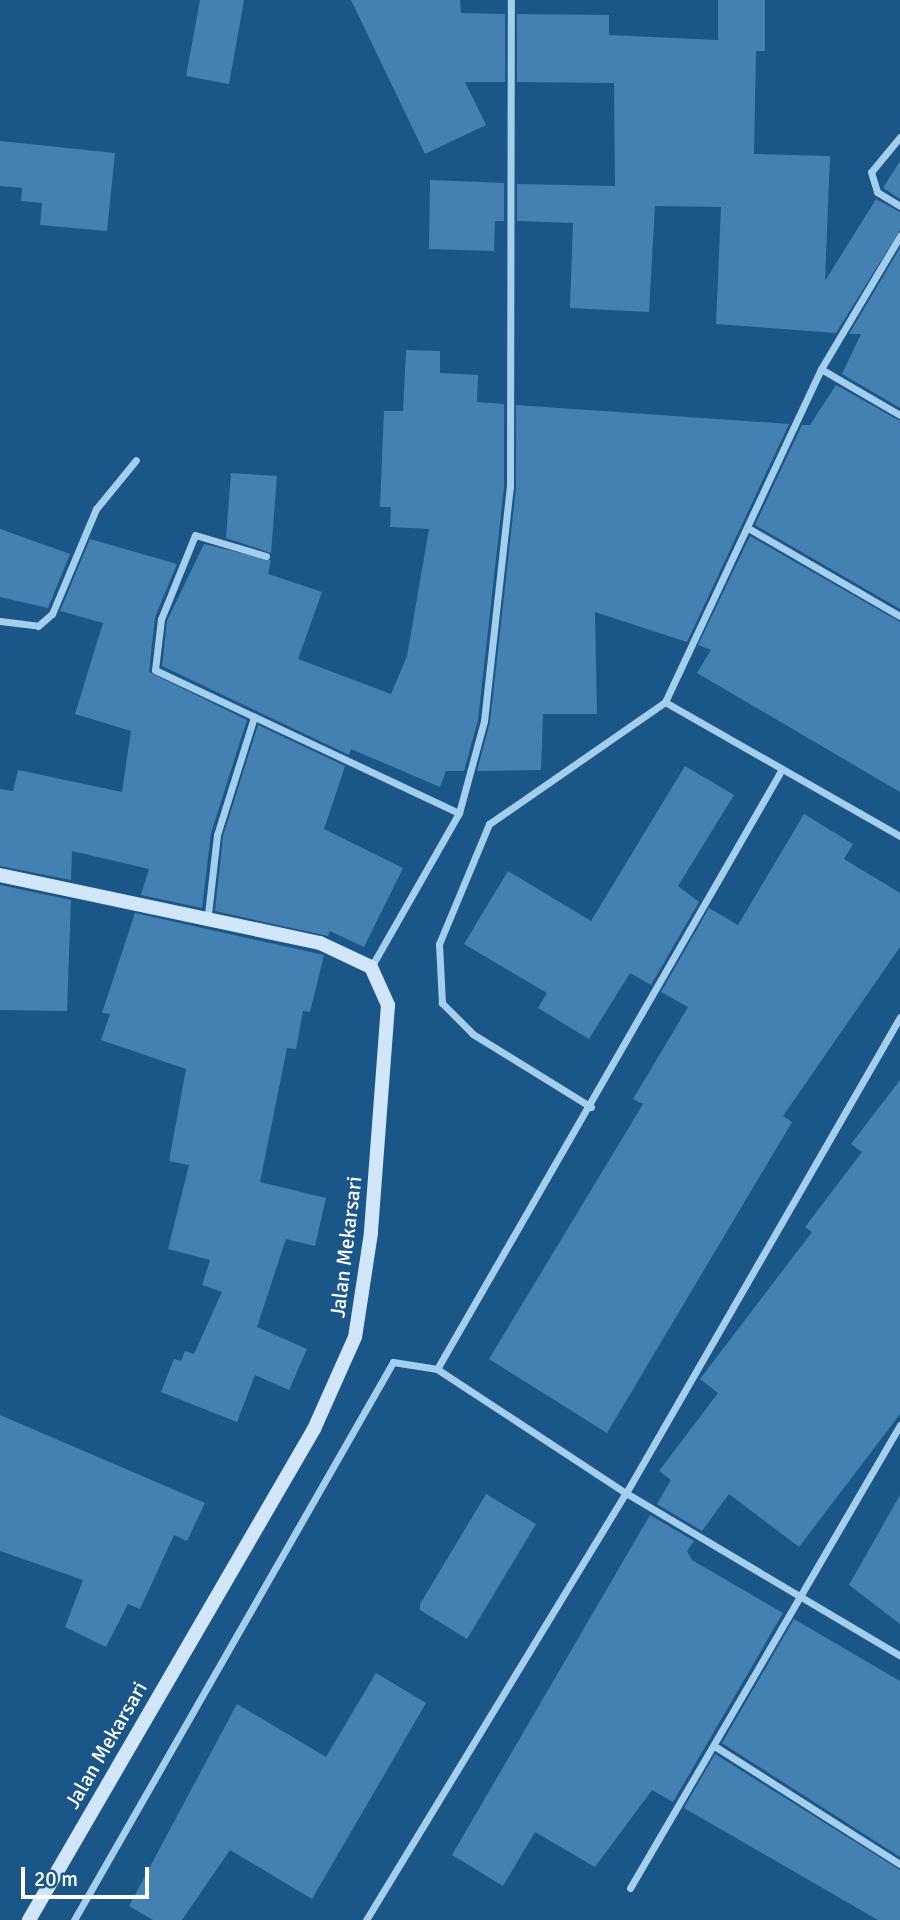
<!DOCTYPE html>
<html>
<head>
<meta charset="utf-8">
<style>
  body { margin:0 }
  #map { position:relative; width:900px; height:1920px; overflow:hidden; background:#1b5689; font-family:Signika,sans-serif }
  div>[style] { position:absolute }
  .building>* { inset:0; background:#4480b2 }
  .street>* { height:7px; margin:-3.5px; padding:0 3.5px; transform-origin:3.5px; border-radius:3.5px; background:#a5cdec }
  .secondary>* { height:14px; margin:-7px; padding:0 7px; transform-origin:7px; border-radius:7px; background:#d1e6f9 }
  span { translate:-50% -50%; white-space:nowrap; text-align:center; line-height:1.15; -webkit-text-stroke:7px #1b5689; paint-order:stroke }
  .street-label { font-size:21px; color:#fff }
  .scale { position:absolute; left:21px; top:1867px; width:128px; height:32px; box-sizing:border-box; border:4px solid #fff; border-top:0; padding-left:9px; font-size:21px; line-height:24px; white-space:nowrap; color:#fff; -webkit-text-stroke:5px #1b5689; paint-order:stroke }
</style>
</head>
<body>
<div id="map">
  <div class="building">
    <div style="clip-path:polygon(200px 0,244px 0,229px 84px,186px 76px)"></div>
    <div style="clip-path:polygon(351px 0,460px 0,461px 13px,505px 14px,505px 82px,465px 82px,486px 125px,425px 154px)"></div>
    <div style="clip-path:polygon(718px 0,765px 0,765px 51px,756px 51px,754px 154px,830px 156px,825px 281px,876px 199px,900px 212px,900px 230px,836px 333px,716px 324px,721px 207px,655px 206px,649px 312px,570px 308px,573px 223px,517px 221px,517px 184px,615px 186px,614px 83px,517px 82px,517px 14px,609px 15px,609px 35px,718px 40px)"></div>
    <div style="clip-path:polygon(0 141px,115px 153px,107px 231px,40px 225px,42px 203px,21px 201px,22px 188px,0 186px)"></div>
    <div style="clip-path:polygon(900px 161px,900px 199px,883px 188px)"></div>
    <div style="clip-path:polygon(430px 180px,504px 183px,504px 221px,495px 221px,494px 251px,429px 249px)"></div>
    <div style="clip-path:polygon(900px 248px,900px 408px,842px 374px,861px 334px,849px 334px)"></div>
    <div style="clip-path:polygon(406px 350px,440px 351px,440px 373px,478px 375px,477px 402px,504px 404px,504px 487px,478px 720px,464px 771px,446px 771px,440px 787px,351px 749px,349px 755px,162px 666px,167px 621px,204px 544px,271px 560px,268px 574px,322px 592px,298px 659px,391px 694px,407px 656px,429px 529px,390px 527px,391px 507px,380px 507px,384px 411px,403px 411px)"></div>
    <div style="clip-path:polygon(836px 385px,900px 421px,900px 609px,755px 525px,802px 425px,810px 425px)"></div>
    <div style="clip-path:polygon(516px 405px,789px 424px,687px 642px,595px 612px,597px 714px,543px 714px,541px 770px,477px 771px,490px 722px,516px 488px)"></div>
    <div style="clip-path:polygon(231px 473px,277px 476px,271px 553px,226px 538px)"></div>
    <div style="clip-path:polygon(0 529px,70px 554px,48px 608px,0 597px)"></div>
    <div style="clip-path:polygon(750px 536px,900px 622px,900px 792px,697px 673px,711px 650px,698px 645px)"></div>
    <div style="clip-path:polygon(90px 539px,177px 564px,155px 617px,149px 672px,247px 720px,211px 833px,202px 908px,141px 895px,149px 869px,72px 851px,71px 880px,0 866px,0 789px,13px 791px,18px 770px,122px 792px,131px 731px,75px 714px,103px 623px,60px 611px)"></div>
    <div style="clip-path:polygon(258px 725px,345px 766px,324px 829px,403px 868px,364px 947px,330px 931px,328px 936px,215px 911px,223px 836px)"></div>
    <div style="clip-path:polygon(685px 766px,734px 795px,678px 886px,699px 902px,651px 985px,630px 973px,589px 1039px,538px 1008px,547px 993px,464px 944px,508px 871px,591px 921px)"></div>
    <div style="clip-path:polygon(804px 814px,853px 844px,844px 859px,900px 893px,900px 947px,783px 1116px,792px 1122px,607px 1433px,489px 1359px,643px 1104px,633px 1099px,688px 1007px,661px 992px,709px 908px,738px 925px)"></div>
    <div style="clip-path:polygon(0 885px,71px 900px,67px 1011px,0 1010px)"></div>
    <div style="clip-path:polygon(135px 913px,324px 955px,310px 1012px,303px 1011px,296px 1049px,287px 1048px,260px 1182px,326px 1198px,315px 1246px,286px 1239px,257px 1327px,307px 1349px,289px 1390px,255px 1375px,237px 1422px,161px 1392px,174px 1359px,181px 1361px,185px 1351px,194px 1354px,222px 1292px,202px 1285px,210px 1260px,168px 1249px,189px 1165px,169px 1161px,186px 1069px,101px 1040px,110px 1014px,102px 1013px)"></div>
    <div style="clip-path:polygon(900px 1080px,900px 1414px,799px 1547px,729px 1494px,702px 1531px,657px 1504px,671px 1480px,659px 1471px,718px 1393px,700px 1379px,812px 1232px,805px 1227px,862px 1152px,851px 1144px)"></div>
    <div style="clip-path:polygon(0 1415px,205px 1503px,187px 1541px,174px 1535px,140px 1609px,128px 1604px,106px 1647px,65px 1627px,83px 1580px,0 1551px)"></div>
    <div style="clip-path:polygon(486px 1494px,536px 1524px,467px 1639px,420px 1610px,420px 1604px)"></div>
    <div style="clip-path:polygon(900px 1495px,900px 1624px,849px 1585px)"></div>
    <div style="clip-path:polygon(650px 1515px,694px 1541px,687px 1551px,692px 1560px,783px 1613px,673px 1802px,652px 1790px,595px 1867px,535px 1832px,503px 1886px,452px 1855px)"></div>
    <div style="clip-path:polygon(794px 1619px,900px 1681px,900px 1857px,722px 1743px)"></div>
    <div style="clip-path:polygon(376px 1673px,426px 1703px,312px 1899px,230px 1850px,182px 1920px,153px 1920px,129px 1906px,237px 1704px,326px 1757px)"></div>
    <div style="clip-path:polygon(715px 1754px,900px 1870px,900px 1920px,878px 1920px,684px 1808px)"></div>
  </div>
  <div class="street">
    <div style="left:900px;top:137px;width:45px;rotate:129.6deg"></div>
    <div style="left:871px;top:172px;width:21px;rotate:73deg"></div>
    <div style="left:877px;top:192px;width:27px;rotate:31deg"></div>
    <div style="left:821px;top:369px;width:91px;rotate:30.2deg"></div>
    <div style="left:748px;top:528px;width:176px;rotate:30.1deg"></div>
    <div style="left:266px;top:556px;width:74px;rotate:-163.5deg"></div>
    <div style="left:195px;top:535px;width:91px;rotate:112deg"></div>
    <div style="left:161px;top:619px;width:51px;rotate:96.7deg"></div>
    <div style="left:155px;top:670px;width:336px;rotate:25.2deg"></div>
    <div style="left:459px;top:813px;width:177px;rotate:119.7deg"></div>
    <div style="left:0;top:621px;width:38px;rotate:7deg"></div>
    <div style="left:38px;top:626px;width:18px;rotate:-41deg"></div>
    <div style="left:52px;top:614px;width:114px;rotate:-67.3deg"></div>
    <div style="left:96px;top:509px;width:63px;rotate:-50.8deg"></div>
    <div style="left:665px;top:702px;width:271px;rotate:29.7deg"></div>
    <div style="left:459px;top:813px;width:95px;rotate:-74.8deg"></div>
    <div style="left:484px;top:721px;width:235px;rotate:-83.7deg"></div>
    <div style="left:510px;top:487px;width:487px;rotate:-89.9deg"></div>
    <div style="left:208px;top:914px;width:80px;rotate:-83.5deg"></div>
    <div style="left:217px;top:835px;width:124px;rotate:-72.6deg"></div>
    <div style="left:591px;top:1107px;width:139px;rotate:-148.3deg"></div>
    <div style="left:473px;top:1034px;width:44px;rotate:-135deg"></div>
    <div style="left:442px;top:1003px;width:59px;rotate:-92.9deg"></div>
    <div style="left:439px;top:944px;width:130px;rotate:-67.4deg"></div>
    <div style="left:489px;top:824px;width:214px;rotate:-34.7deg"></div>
    <div style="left:665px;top:702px;width:368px;rotate:-64.9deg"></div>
    <div style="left:821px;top:369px;width:155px;rotate:-59.3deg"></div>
    <div style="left:437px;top:1369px;width:692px;rotate:-60.1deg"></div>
    <div style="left:716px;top:1747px;width:218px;rotate:32.5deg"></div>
    <div style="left:630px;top:1888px;width:536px;rotate:-59.75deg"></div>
    <div style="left:74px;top:1920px;width:643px;rotate:-60.24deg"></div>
    <div style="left:393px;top:1362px;width:45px;rotate:9deg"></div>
    <div style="left:437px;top:1369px;width:226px;rotate:33.3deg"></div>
    <div style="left:626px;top:1493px;width:319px;rotate:30.7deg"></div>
    <div style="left:366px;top:1920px;width:500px;rotate:-58.7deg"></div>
    <div style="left:626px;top:1493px;width:549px;rotate:-60.07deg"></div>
  </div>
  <div class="secondary">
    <div style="left:0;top:875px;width:327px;rotate:12deg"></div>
    <div style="left:320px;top:943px;width:56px;rotate:25.2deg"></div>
    <div style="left:371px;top:967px;width:42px;rotate:65.9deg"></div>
    <div style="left:388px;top:1005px;width:229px;rotate:94.3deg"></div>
    <div style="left:371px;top:1233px;width:105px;rotate:98.7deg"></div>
    <div style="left:355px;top:1337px;width:101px;rotate:114deg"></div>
    <div style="left:314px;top:1429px;width:568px;rotate:120.13deg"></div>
  </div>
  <div class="street-label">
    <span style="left:346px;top:1247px;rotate:-83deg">Jalan Mekarsari</span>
    <span style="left:106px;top:1745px;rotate:-60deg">Jalan Mekarsari</span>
  </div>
  <div class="scale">20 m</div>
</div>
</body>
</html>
